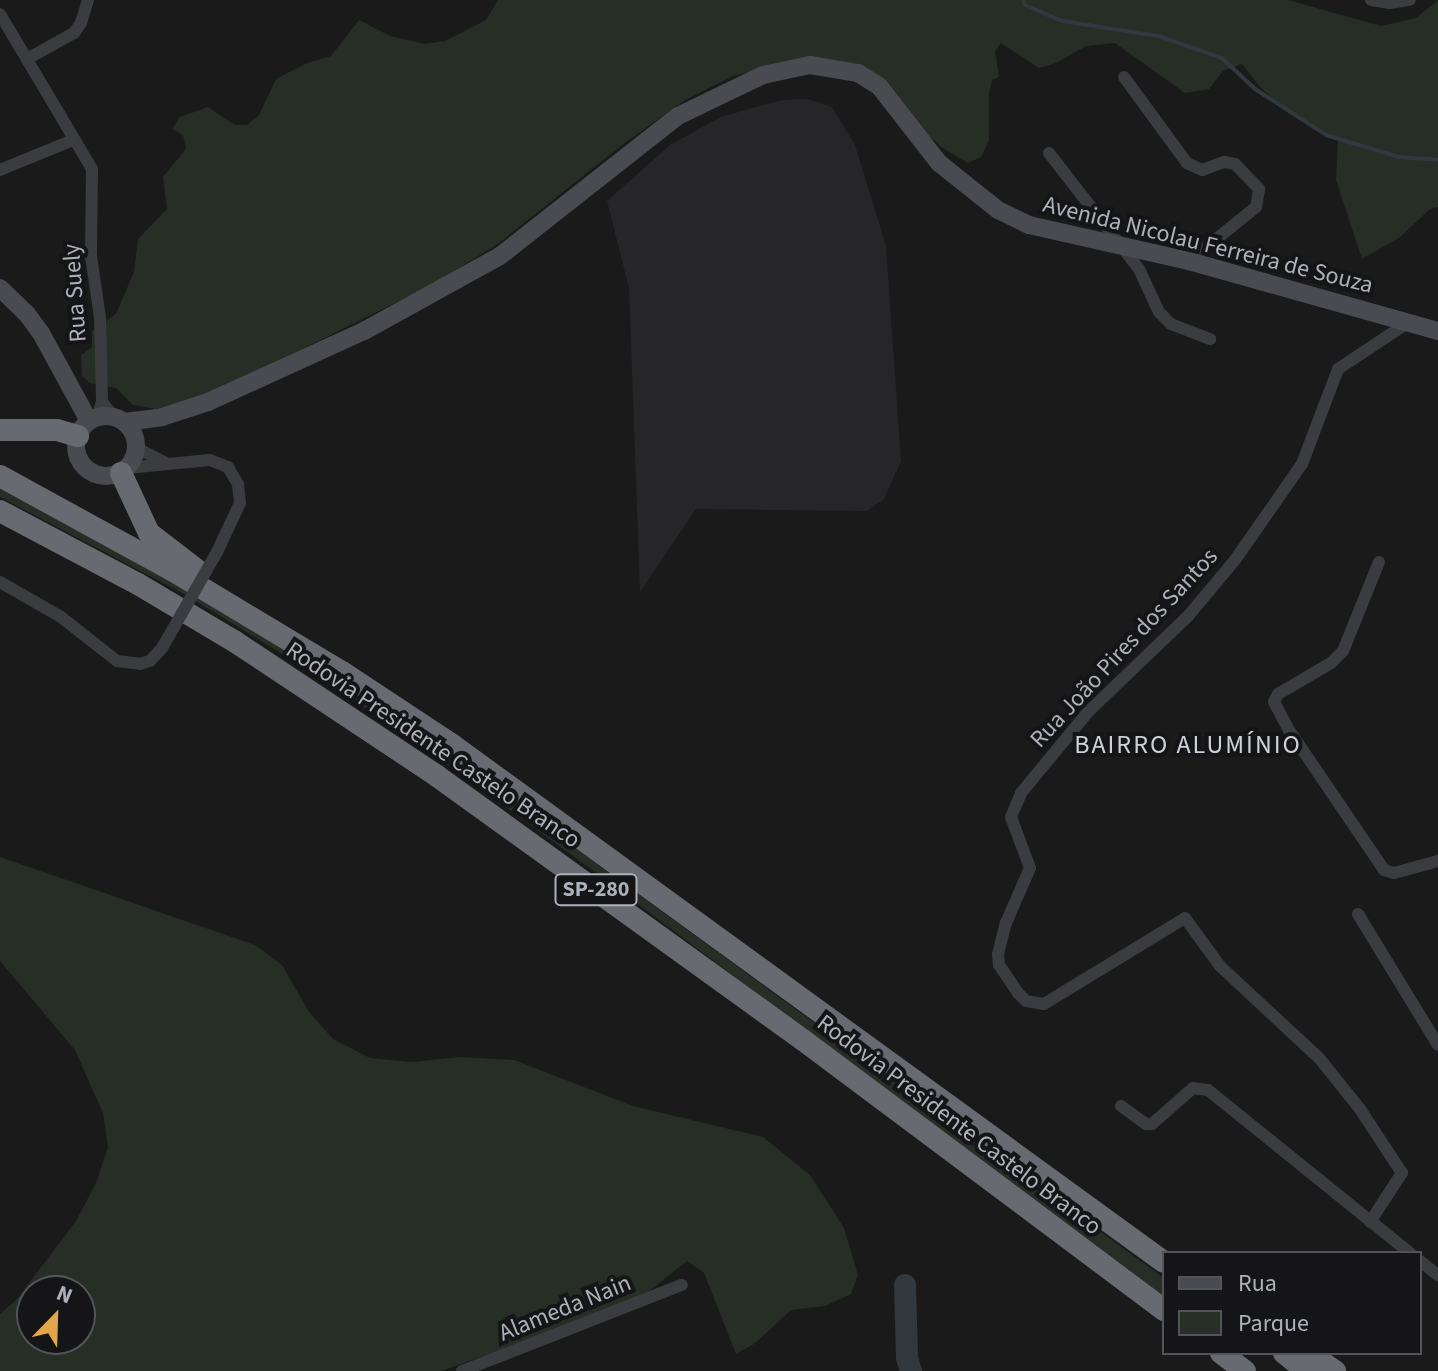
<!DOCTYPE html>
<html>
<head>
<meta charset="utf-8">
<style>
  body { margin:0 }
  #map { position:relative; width:1438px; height:1371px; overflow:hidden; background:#1a1a1b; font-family:"Source Sans 3",sans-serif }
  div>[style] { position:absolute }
  .built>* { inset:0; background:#262628 }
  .green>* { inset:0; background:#262e26 }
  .stream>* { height:4px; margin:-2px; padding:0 2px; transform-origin:2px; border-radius:2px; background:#31393f }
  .river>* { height:22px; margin:-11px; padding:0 11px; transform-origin:11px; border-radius:11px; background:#31393f }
  .street>* { height:12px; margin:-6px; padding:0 6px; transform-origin:6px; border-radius:6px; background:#3b3c40 }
  .secondary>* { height:18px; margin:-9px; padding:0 9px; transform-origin:9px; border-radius:9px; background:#494b50 }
  .secondary>.ring { margin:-9px; padding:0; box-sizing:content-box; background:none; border:18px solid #494b50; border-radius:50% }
  .highway>* { height:22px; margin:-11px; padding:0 11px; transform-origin:11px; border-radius:11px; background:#676a71 }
  .street-bridge>* { height:12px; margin:-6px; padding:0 6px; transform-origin:6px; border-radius:6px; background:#3b3c40 }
  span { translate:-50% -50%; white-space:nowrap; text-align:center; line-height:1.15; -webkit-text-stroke:8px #151517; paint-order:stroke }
  .shield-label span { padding:2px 6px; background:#151517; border:2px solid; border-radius:6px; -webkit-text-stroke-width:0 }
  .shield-label { font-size:22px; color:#adb2ba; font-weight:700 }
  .street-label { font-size:24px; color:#adb2ba }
  .neighbourhood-label { font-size:26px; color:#ced1d6; letter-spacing:2px }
  .legend { position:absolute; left:1162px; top:1251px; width:260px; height:104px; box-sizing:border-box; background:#151517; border:2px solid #525458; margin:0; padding:10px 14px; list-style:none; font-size:24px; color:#adb2ba }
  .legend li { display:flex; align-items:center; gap:16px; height:40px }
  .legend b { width:40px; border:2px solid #525458 }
  .north { position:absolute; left:16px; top:1275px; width:80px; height:80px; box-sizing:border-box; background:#151517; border:2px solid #525458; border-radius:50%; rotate:23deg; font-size:22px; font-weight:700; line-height:32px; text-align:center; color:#adb2ba }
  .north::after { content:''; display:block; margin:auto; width:28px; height:36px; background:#e1a64c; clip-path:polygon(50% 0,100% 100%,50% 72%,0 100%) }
</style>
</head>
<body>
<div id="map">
  <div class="built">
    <div style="clip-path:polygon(808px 99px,832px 107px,855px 145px,886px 246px,901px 461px,884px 499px,867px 511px,696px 509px,640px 592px,629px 288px,607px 201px,670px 145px,721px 117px,781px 100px)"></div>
  </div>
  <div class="green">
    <div style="clip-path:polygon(498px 0,1288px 0,1381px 26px,1416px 18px,1438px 0,1438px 207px,1430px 209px,1399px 238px,1362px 259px,1336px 180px,1338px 139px,1290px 114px,1261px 88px,1242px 64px,1223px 71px,1209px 89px,1185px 93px,1115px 43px,1086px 46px,1056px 63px,1039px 68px,1001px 43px,995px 51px,999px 77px,992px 80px,989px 93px,989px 140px,981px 157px,968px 163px,941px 147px,868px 77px,777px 65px,733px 76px,685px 100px,622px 145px,499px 243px,435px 283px,200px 400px,155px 409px,133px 405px,116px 388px,90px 383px,82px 376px,81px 355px,92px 347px,92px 331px,116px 314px,134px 272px,138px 239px,167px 209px,163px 177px,186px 149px,183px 135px,172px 129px,180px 117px,208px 107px,235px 125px,247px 125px,259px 115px,276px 79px,307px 63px,331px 56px,359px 20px,390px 36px,425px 44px,445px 41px,486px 20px)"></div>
    <div style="clip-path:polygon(0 487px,186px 586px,413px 730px,1164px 1278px,1164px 1299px,602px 877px,409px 737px,299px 664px,182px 593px,0 497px)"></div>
    <div style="clip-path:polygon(evenodd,0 857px,255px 945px,282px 965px,309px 1012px,333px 1039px,370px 1058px,412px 1062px,460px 1057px,514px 1060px,633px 1106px,763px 1137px,810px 1175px,844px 1228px,858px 1275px,851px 1294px,825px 1306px,791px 1310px,754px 1344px,736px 1354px,704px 1273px,687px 1261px,634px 1303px,441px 1371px,0 1371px,0 1314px,17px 1299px,76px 1221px,96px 1183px,108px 1147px,103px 1113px,75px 1050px,0 961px,0 857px,32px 1291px,80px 1291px,80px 1339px,32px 1339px,32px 1291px)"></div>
  </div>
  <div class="stream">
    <div style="left:1023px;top:0;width:5px;rotate:68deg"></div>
    <div style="left:1025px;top:5px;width:40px;rotate:23.4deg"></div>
    <div style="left:1062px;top:21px;width:97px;rotate:8.9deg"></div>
    <div style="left:1158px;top:36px;width:68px;rotate:19deg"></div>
    <div style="left:1222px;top:58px;width:45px;rotate:43.2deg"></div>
    <div style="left:1255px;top:89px;width:85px;rotate:32.9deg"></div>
    <div style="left:1326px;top:135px;width:76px;rotate:16.8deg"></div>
    <div style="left:1399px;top:157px;width:39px;rotate:4deg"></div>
  </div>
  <div class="river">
    <div style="left:905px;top:1285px;width:73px;rotate:88.4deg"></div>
    <div style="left:907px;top:1358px;width:14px;rotate:73deg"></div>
  </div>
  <div class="street">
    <div style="left:1371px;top:0;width:19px;rotate:9deg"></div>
    <div style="left:1390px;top:3px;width:20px;rotate:-9deg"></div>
    <div style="left:0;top:14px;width:180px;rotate:59.3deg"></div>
    <div style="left:92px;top:169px;width:87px;rotate:90.7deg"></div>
    <div style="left:91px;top:256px;width:63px;rotate:81.7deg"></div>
    <div style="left:100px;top:318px;width:84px;rotate:88.6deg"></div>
    <div style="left:27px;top:59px;width:54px;rotate:-29deg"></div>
    <div style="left:74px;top:33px;width:12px;rotate:-55deg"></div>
    <div style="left:81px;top:23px;width:24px;rotate:-73deg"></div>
    <div style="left:1124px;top:77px;width:107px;rotate:53.8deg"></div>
    <div style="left:1187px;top:163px;width:17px;rotate:25deg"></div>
    <div style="left:1202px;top:170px;width:23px;rotate:-20deg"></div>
    <div style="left:1224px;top:162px;width:11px;rotate:10deg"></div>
    <div style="left:1235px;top:164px;width:35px;rotate:46deg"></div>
    <div style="left:1259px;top:189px;width:18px;rotate:99deg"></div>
    <div style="left:1256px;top:207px;width:86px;rotate:141.1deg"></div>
    <div style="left:1049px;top:153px;width:147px;rotate:52.2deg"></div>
    <div style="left:1139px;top:269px;width:47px;rotate:65.1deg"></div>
    <div style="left:1159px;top:312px;width:17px;rotate:45deg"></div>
    <div style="left:1171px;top:324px;width:42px;rotate:21deg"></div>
    <div style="left:0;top:170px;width:79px;rotate:-22.3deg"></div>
    <div style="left:97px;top:417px;width:16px;rotate:-72deg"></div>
    <div style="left:102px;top:402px;width:21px;rotate:51deg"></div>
    <div style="left:168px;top:464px;width:42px;rotate:-5.4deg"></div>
    <div style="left:210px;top:460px;width:19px;rotate:21deg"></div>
    <div style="left:228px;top:467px;width:20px;rotate:60deg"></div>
    <div style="left:238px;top:484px;width:19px;rotate:84deg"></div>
    <div style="left:240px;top:503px;width:54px;rotate:115.1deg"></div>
    <div style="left:128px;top:468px;width:40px;rotate:-5.7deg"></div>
    <div style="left:168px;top:464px;width:36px;rotate:-153deg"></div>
    <div style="left:1379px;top:562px;width:96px;rotate:112deg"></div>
    <div style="left:1343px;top:651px;width:17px;rotate:135deg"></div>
    <div style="left:1331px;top:663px;width:61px;rotate:149.7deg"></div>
    <div style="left:1278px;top:694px;width:9px;rotate:117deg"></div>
    <div style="left:1274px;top:702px;width:32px;rotate:62deg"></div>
    <div style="left:1289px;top:730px;width:169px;rotate:55.8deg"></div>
    <div style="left:1384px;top:870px;width:10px;rotate:17deg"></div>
    <div style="left:1394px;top:873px;width:46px;rotate:-15.3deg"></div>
    <div style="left:0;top:582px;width:70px;rotate:29.8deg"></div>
    <div style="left:61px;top:617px;width:71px;rotate:38.2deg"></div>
    <div style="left:117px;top:661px;width:23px;rotate:7deg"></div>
    <div style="left:140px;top:664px;width:10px;rotate:-17deg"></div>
    <div style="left:150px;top:661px;width:18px;rotate:-47deg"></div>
    <div style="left:1358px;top:914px;width:153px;rotate:58.6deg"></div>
    <div style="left:1121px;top:1106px;width:31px;rotate:36deg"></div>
    <div style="left:1146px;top:1124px;width:6px"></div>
    <div style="left:1152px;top:1124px;width:55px;rotate:-41.3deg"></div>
    <div style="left:1193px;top:1088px;width:15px;rotate:8deg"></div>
    <div style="left:1208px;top:1090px;width:260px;rotate:38.9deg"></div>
    <div style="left:1370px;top:1222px;width:59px;rotate:-56.9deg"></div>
    <div style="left:1402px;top:1173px;width:77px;rotate:-123.3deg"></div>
    <div style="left:1360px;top:1109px;width:65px;rotate:-128.8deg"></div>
    <div style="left:1319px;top:1058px;width:135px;rotate:-137.1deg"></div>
    <div style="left:1220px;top:966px;width:59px;rotate:-126.1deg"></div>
    <div style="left:1185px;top:918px;width:165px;rotate:148.6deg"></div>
    <div style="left:1044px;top:1004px;width:18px;rotate:-171deg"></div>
    <div style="left:1026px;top:1001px;width:11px;rotate:-135deg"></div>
    <div style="left:1018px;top:993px;width:34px;rotate:-124deg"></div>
    <div style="left:999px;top:965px;width:11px;rotate:-95deg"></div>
    <div style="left:998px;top:954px;width:32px;rotate:-76deg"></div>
    <div style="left:1006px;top:923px;width:60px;rotate:-66.4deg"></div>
    <div style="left:1030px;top:868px;width:54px;rotate:-110.4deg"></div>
    <div style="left:1011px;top:817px;width:26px;rotate:-67deg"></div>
    <div style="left:1021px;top:793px;width:105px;rotate:-50.4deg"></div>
    <div style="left:1088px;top:712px;width:140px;rotate:-43.8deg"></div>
    <div style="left:1189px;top:615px;width:72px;rotate:-50.1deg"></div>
    <div style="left:1235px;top:560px;width:117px;rotate:-55.1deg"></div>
    <div style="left:1302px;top:464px;width:102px;rotate:-69.2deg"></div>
    <div style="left:1338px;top:369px;width:85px;rotate:-33.5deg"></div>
    <div style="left:1420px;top:1261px;width:23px;rotate:38deg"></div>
    <div style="left:462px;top:1371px;width:236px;rotate:-21.4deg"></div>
  </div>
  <div class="secondary">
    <div style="left:0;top:288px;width:37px;rotate:44deg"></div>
    <div style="left:27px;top:314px;width:24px;rotate:54deg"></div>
    <div style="left:41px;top:333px;width:100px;rotate:61.4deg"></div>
    <div class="ring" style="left:76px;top:416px;width:42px;height:42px"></div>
    <div style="left:124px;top:422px;width:38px;rotate:-7deg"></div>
    <div style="left:162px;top:417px;width:48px;rotate:-18.1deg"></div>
    <div style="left:208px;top:402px;width:171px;rotate:-24.5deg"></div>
    <div style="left:364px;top:331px;width:155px;rotate:-28.9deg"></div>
    <div style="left:500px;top:256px;width:226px;rotate:-38.2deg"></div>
    <div style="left:678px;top:116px;width:94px;rotate:-25.8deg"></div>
    <div style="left:763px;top:75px;width:48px;rotate:-12deg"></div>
    <div style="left:810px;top:65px;width:49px;rotate:9.5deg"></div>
    <div style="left:858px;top:73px;width:25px;rotate:32deg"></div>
    <div style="left:879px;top:86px;width:98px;rotate:52.1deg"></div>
    <div style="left:939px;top:163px;width:75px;rotate:38.5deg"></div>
    <div style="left:998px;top:210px;width:34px;rotate:26deg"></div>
    <div style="left:1029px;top:225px;width:164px;rotate:12.7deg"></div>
    <div style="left:1189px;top:261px;width:259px;rotate:15.7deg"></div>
  </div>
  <div class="highway">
    <div style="left:0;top:430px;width:57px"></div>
    <div style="left:57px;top:430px;width:22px;rotate:16deg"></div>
    <div style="left:121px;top:473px;width:66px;rotate:65deg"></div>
    <div style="left:149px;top:533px;width:61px;rotate:37.6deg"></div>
    <div style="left:0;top:476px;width:196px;rotate:28.7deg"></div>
    <div style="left:172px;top:570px;width:198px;rotate:31deg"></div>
    <div style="left:342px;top:672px;width:131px;rotate:33.4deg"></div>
    <div style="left:451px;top:744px;width:881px;rotate:36deg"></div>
    <div style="left:0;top:511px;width:156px;rotate:27.9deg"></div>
    <div style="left:138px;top:584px;width:112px;rotate:30.7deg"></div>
    <div style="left:234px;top:641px;width:244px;rotate:33.6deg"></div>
    <div style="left:437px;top:776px;width:451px;rotate:35.8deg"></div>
    <div style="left:803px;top:1040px;width:451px;rotate:36.8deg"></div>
    <div style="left:1221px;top:1353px;width:30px;rotate:37deg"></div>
    <div style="left:1284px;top:1353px;width:28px;rotate:39deg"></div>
    <div style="left:1309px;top:1353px;width:32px;rotate:35deg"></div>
  </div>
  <div class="street-bridge">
    <div style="left:162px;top:648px;width:111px;rotate:-60.2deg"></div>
  </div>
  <div class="shield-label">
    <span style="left:596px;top:890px">SP-280</span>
  </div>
  <div class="street-label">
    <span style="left:1208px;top:245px;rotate:14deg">Avenida Nicolau Ferreira de Souza</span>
    <span style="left:75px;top:293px;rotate:-94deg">Rua Suely</span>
    <span style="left:1124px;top:648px;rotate:-47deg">Rua João Pires dos Santos</span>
    <span style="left:433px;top:745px;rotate:34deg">Rodovia Presidente Castelo Branco</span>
    <span style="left:959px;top:1125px;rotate:37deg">Rodovia Presidente Castelo Branco</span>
    <span style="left:565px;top:1308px;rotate:-22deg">Alameda Nain</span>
  </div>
  <div class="neighbourhood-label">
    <span style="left:1188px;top:745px">BAIRRO ALUMÍNIO</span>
  </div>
  <ul class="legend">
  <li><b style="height:10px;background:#494b50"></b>Rua</li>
  <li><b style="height:22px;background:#262e26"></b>Parque</li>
  </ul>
  <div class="north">N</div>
</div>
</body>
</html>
